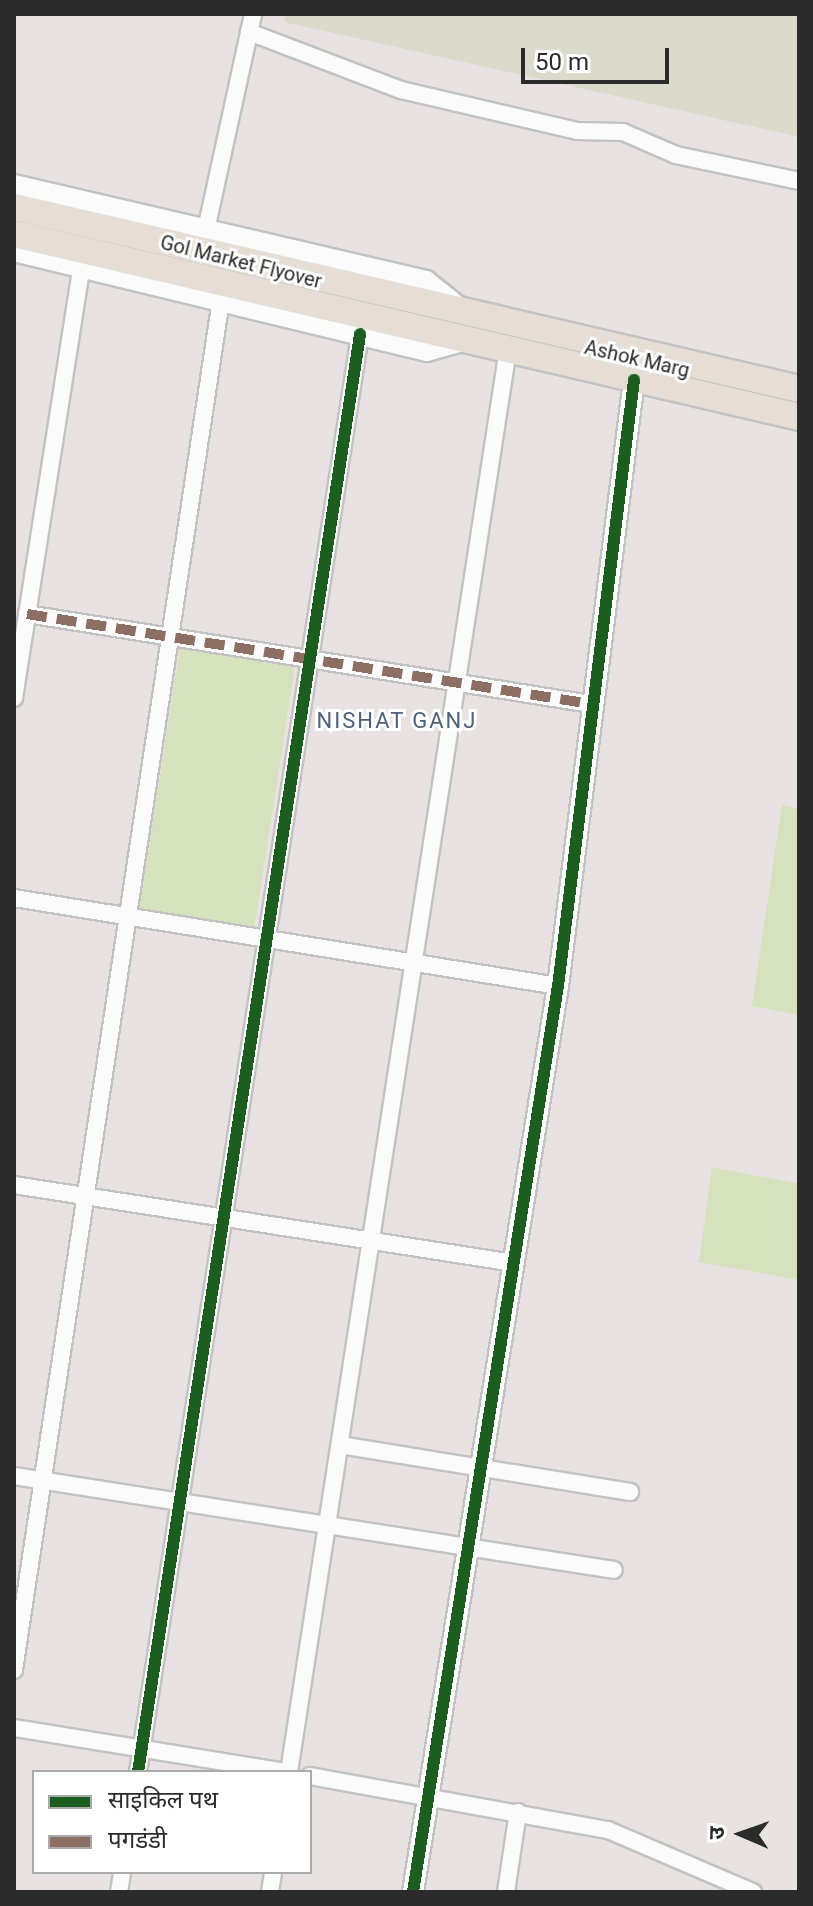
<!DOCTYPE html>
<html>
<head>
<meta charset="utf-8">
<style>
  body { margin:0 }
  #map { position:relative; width:813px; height:1906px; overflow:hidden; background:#e8e3e2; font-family:Roboto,"Noto Sans Devanagari",sans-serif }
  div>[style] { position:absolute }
  .green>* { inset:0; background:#d6e1bd }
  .cemetery>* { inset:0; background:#dadbca }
  .roads { filter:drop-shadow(2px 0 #c3c2c3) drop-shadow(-2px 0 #c3c2c3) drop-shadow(0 2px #c3c2c3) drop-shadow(0 -2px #c3c2c3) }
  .minor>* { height:16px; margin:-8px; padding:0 8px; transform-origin:8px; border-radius:8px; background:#fcfbfb }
  .tertiary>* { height:20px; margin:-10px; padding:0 10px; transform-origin:10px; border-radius:10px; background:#fcfbfb }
  .primary>* { height:26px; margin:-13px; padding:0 13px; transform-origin:13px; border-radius:13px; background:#e6ddd5 }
  .quiet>* { height:10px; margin-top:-5px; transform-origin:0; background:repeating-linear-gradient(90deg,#8d6e63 0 20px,transparent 0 30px) }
  .cycleway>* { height:12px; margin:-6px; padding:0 6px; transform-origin:6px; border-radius:6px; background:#1b5e20 }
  span { translate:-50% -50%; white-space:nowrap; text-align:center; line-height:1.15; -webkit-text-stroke:6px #fff; paint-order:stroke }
  .street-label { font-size:20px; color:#2b2b2b }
  .neighbourhood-label { font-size:22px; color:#4e627a; letter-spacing:2px }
  .frame { position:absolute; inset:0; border:16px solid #2b2b2b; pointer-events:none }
  .legend { position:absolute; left:32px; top:1770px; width:280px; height:104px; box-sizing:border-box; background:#fff; border:2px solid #aaa; margin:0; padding:10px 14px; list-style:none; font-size:24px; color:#2b2b2b }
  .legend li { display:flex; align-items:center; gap:16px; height:40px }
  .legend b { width:40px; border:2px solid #aaa }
  .north { position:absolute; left:701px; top:1794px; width:80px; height:80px; -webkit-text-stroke:6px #fff; paint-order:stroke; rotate:272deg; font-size:22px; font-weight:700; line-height:32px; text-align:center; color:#2b2b2b }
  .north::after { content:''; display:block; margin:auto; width:28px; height:36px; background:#2b2b2b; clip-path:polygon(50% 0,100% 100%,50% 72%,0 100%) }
  .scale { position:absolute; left:521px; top:48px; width:148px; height:36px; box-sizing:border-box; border:4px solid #2b2b2b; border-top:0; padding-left:10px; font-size:24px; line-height:28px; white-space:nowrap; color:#2b2b2b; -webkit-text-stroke:6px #fff; paint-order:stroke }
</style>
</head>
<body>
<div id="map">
  <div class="green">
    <div style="clip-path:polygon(180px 648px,295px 666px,254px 930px,139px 912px)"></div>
    <div style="clip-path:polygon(782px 805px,799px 809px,799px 1015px,752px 1006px)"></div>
    <div style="clip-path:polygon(712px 1167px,799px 1184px,799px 1280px,699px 1262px)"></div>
  </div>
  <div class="cemetery">
    <div style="clip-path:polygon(286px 14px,799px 14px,799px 137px,284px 22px)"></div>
  </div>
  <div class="roads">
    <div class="minor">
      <div style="left:249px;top:32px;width:163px;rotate:20.9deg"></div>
      <div style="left:401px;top:90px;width:181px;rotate:13.1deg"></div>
      <div style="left:577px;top:131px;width:46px;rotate:1.2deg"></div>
      <div style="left:623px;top:132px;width:58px;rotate:23.5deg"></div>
      <div style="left:676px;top:155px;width:126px;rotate:11.9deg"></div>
      <div style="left:206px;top:230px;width:221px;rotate:-77.7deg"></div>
      <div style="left:27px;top:614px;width:571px;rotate:9.07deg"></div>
      <div style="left:14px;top:698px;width:435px;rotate:-81.1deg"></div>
      <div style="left:14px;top:898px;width:551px;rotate:9.19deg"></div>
      <div style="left:14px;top:1185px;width:506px;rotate:8.87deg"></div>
      <div style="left:340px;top:1445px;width:294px;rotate:9.2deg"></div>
      <div style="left:14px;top:1476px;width:607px;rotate:8.9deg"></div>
      <div style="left:14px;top:1670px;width:1386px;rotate:-81.41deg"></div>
      <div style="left:14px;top:1728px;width:276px;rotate:9.2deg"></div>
      <div style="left:138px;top:1772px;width:1455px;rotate:-81.22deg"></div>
      <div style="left:289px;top:1772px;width:1440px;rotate:-81.25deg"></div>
      <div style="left:310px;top:1776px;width:303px;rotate:10.3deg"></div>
      <div style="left:608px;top:1830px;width:158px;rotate:23.2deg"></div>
      <div style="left:119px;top:1892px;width:20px;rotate:-81deg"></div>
      <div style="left:270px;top:1892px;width:20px;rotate:-81deg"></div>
      <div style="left:506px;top:1892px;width:81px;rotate:-81.5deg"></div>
    </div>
    <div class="tertiary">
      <div style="left:14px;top:185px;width:423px;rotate:13.1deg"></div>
      <div style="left:426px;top:281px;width:45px;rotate:38.7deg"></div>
      <div style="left:14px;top:251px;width:425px;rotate:13.6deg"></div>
      <div style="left:427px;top:351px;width:41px;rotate:-15.8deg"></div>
      <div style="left:413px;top:1892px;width:918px;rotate:-80.91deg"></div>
      <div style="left:558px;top:986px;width:611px;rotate:-82.85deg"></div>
    </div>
    <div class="primary">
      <div style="left:14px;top:207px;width:806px;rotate:13.05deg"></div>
      <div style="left:14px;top:234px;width:806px;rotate:13.12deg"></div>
    </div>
  </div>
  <div class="quiet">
    <div style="left:27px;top:614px;width:571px;rotate:9.07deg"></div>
  </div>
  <div class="cycleway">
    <div style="left:138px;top:1772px;width:1455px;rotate:-81.22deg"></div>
    <div style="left:413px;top:1892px;width:918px;rotate:-80.91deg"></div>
    <div style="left:558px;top:986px;width:611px;rotate:-82.85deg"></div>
  </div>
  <div class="street-label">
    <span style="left:241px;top:262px;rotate:14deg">Gol Market Flyover</span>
    <span style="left:637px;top:359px;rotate:13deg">Ashok Marg</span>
  </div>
  <div class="neighbourhood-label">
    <span style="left:397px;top:721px">NISHAT GANJ</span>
  </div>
  <div class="frame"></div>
  <ul class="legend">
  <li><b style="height:10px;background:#1b5e20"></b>साइकिल पथ</li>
  <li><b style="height:10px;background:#8d6e63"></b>पगडंडी</li>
  </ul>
  <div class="north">उ</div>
  <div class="scale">50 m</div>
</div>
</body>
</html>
